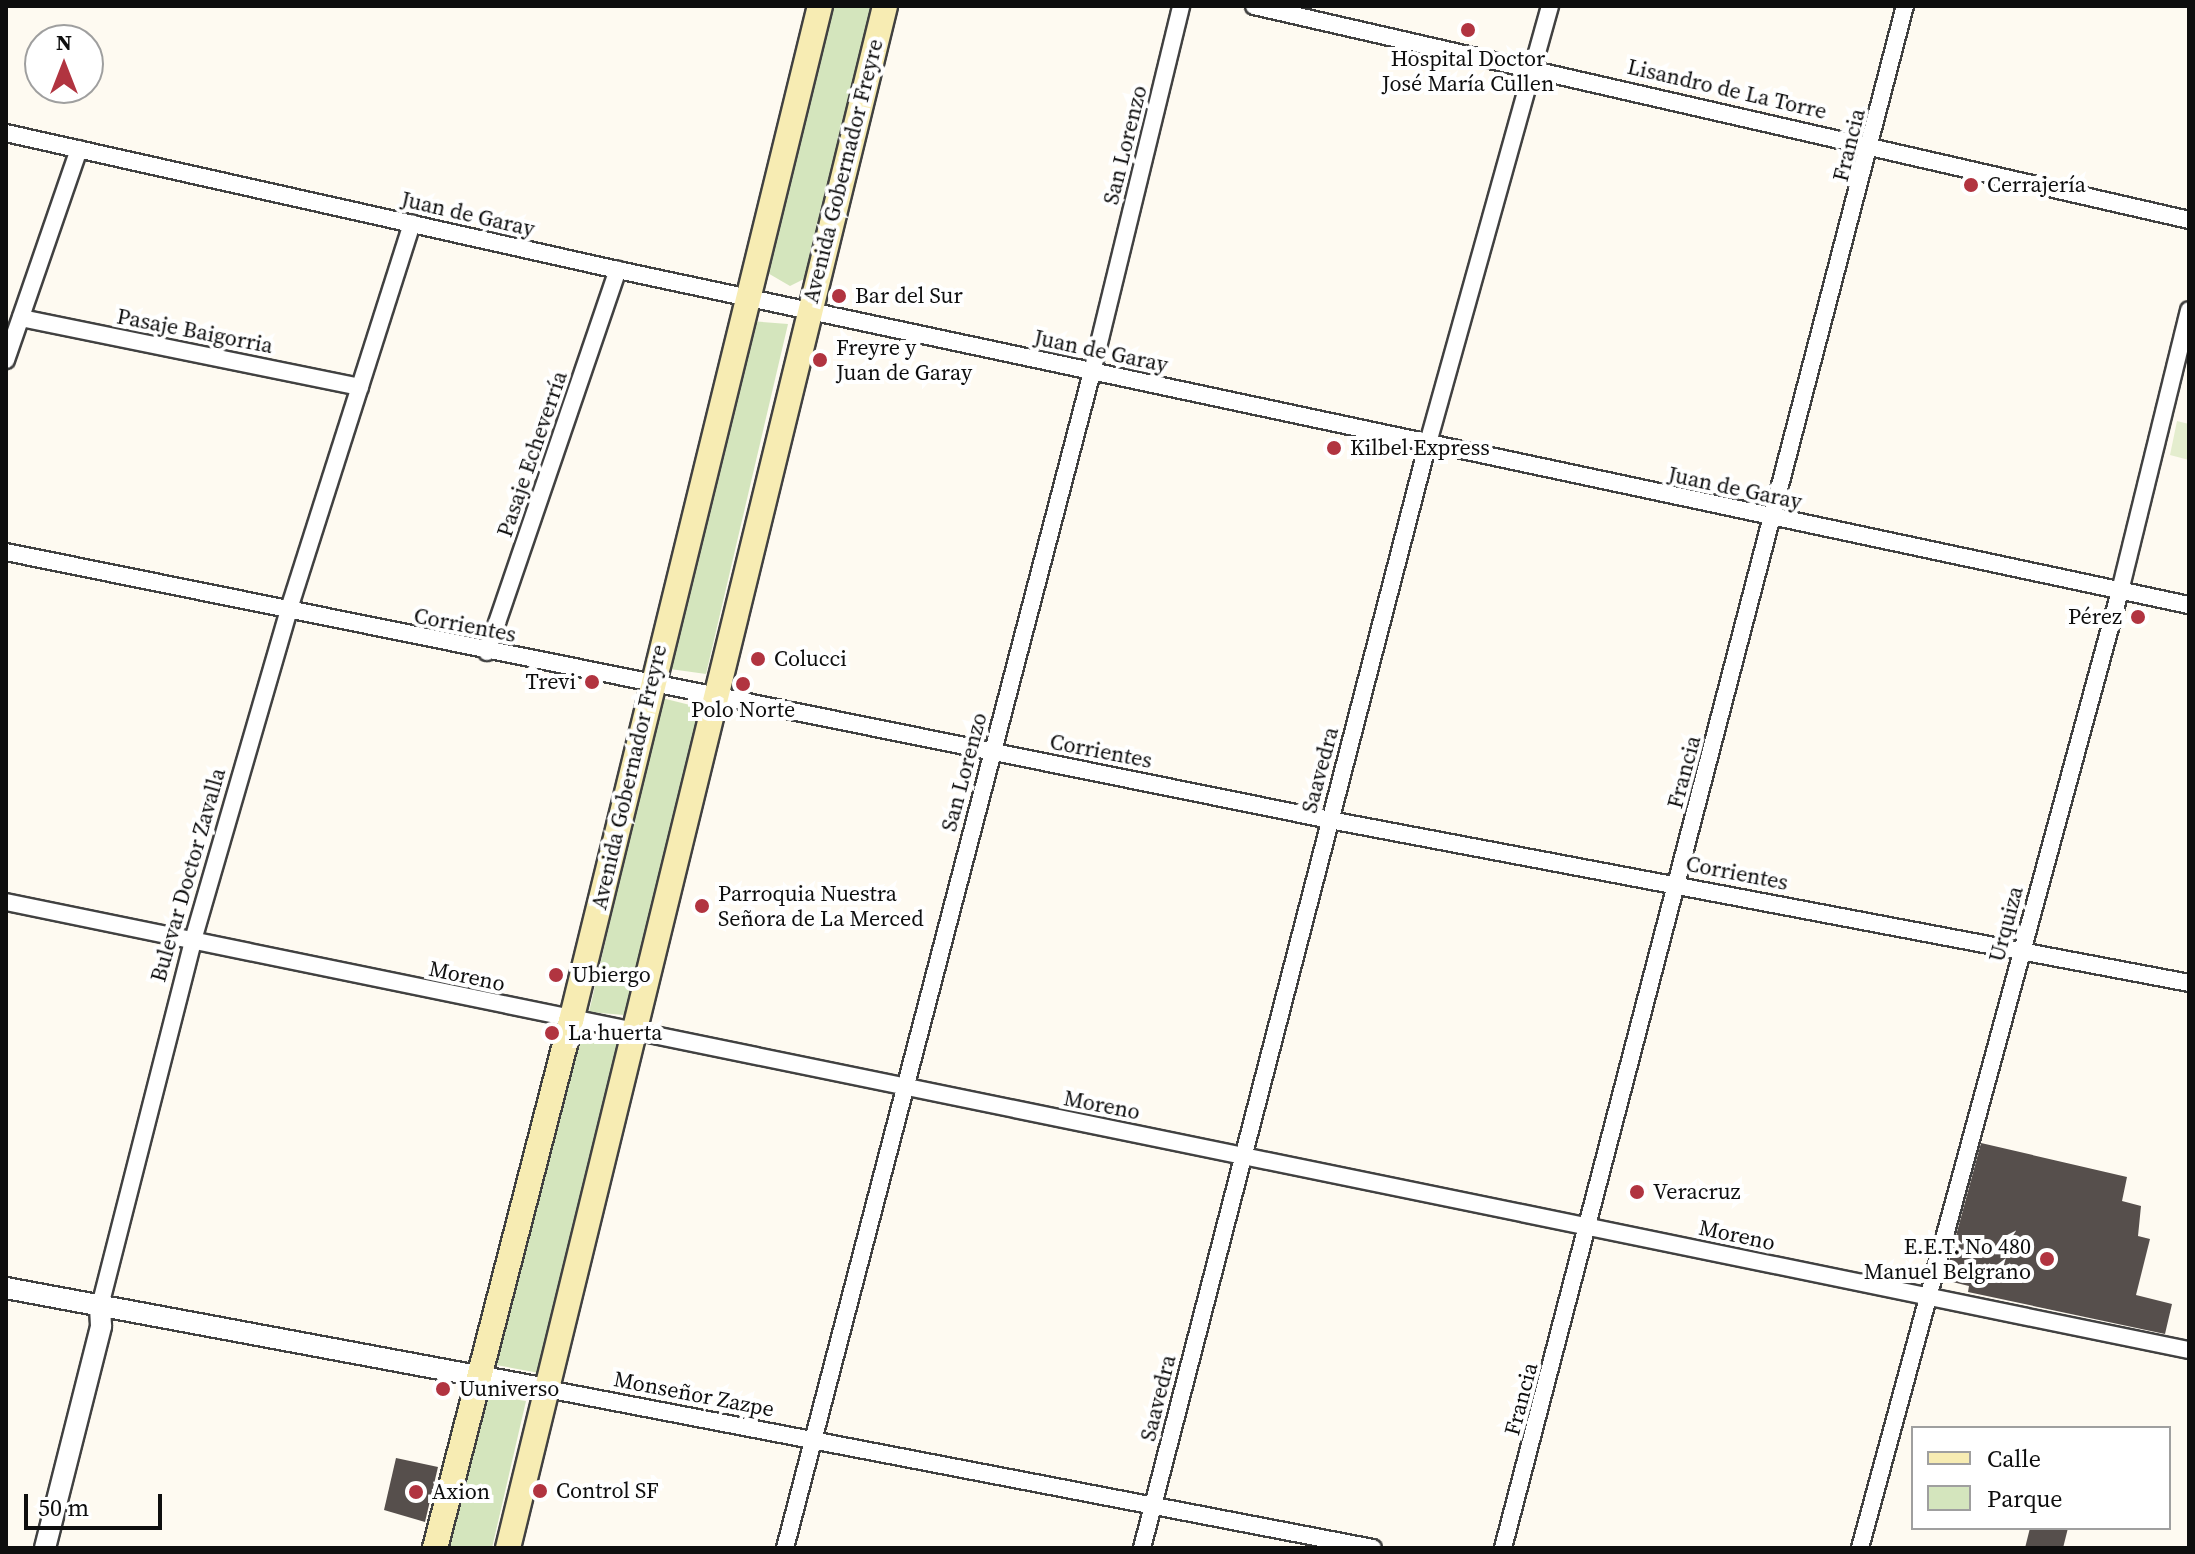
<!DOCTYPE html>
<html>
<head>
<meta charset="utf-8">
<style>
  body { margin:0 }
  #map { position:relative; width:2195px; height:1554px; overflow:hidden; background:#fefaf1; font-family:"Source Serif 4",serif }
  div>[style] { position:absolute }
  .green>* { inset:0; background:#d4e5bd }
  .pitch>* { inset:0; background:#e4edce }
  .building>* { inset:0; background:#564f4c }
  .roads { filter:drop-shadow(2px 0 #414141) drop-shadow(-2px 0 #414141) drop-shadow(0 2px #414141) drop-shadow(0 -2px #414141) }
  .minor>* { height:16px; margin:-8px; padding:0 8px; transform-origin:8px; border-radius:8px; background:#fff }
  .tertiary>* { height:20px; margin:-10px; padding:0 10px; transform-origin:10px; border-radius:10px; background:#fff }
  .secondary>* { height:24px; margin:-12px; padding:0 12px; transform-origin:12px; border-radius:12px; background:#f7ecb3 }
  .dots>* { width:22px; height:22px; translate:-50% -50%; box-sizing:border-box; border:4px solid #fff; border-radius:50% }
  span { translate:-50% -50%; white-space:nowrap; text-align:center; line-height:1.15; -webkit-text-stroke:8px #fff; paint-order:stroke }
  .poi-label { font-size:22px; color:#0e0e0e }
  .left { translate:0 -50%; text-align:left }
  .right { translate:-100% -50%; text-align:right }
  .street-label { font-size:22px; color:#0e0e0e }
  .frame { position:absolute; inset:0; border:8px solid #0e0e0e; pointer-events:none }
  .legend { position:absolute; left:1911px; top:1426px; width:260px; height:104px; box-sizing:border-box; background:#fff; border:2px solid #9f9f9f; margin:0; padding:10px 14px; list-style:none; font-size:24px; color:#0e0e0e }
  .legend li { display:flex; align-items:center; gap:16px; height:40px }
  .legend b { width:40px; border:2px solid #9f9f9f }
  .north { position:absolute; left:24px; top:24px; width:80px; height:80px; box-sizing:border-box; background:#fff; border:2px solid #9f9f9f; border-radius:50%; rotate:0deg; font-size:22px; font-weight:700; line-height:32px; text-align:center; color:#0e0e0e }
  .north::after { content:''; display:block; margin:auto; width:28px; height:36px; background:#b13440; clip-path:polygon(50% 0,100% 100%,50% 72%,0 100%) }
  .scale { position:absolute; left:24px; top:1494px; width:138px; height:36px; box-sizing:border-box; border:4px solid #0e0e0e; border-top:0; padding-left:10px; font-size:24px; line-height:28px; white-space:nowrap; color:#0e0e0e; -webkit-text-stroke:6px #fff; paint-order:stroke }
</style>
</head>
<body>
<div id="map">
  <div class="green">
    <div style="clip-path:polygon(833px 6px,874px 6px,806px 278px,790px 286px,766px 272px)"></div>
    <div style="clip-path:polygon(750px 321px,788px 324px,706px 674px,670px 669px)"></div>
    <div style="clip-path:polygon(662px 698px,702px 708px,624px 1015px,589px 1012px)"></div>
    <div style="clip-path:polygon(581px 1036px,618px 1044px,539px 1373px,496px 1365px)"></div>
    <div style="clip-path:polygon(488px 1395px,526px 1401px,492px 1548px,445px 1548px)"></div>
  </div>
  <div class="pitch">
    <div style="clip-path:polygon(2177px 421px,2189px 424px,2189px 460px,2170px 455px)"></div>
  </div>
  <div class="building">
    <div style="clip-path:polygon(1981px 1143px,2127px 1177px,2122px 1201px,2141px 1206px,2138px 1236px,2150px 1239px,2136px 1295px,2172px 1304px,2165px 1334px,1968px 1292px,1969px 1286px,1944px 1280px)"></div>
    <div style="clip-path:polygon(396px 1458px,438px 1467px,425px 1522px,384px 1510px)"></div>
    <div style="clip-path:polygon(2030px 1528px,2068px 1528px,2063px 1548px,2025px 1548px)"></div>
  </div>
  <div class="roads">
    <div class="minor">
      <div style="left:1254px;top:6px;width:959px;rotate:12.89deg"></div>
      <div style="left:6px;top:133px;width:627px;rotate:12.62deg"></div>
      <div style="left:618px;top:270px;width:1606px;rotate:12.04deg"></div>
      <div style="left:21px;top:318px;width:346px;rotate:11.5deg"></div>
      <div style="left:6px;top:360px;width:223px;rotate:-70.9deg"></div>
      <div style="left:6px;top:552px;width:1351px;rotate:11.44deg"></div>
      <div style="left:1330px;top:820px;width:874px;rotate:10.74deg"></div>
      <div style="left:487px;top:652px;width:404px;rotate:-71.1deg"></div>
      <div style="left:6px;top:902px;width:2228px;rotate:11.6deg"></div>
      <div style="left:100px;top:1306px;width:378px;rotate:-75.7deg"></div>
      <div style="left:193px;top:940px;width:341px;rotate:-73.8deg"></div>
      <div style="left:288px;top:612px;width:408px;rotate:-72.3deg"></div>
      <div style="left:547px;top:1389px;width:841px;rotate:10.9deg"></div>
      <div style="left:785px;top:1548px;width:1215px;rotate:-75.37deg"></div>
      <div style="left:1092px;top:372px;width:377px;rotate:-76.3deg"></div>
      <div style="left:1142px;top:1548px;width:1141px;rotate:-75.49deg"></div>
      <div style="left:1428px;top:443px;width:454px;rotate:-74.4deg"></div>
      <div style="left:1503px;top:1548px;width:1594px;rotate:-75.39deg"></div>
      <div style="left:1860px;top:1548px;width:992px;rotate:-74.8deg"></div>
      <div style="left:2120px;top:591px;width:289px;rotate:-76.2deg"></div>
    </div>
    <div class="tertiary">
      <div style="left:6px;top:1288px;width:550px;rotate:10.57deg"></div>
      <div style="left:45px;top:1548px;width:229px;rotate:-75.8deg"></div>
      <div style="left:101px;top:1326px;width:20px;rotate:-93deg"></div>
    </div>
    <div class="secondary">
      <div style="left:435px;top:1548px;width:544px;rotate:-75.53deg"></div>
      <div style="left:571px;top:1021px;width:1045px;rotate:-76.22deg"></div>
      <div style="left:508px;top:1548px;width:1587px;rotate:-76.26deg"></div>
    </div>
  </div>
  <div class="dots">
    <div style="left:1468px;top:30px;background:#b13440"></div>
    <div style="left:1971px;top:185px;background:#b13440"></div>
    <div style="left:839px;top:296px;background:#b13440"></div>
    <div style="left:820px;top:360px;background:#b13440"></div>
    <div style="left:1334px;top:448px;background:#b13440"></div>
    <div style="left:2138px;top:617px;background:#b13440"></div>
    <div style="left:758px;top:659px;background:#b13440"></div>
    <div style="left:592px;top:682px;background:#b13440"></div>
    <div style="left:743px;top:684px;background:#b13440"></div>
    <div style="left:702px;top:906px;background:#b13440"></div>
    <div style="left:556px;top:975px;background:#b13440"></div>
    <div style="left:552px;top:1033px;background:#b13440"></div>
    <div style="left:1637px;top:1192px;background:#b13440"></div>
    <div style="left:2047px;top:1259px;background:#b13440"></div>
    <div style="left:443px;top:1389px;background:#b13440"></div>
    <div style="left:540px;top:1491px;background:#b13440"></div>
    <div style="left:416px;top:1492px;background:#b13440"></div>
  </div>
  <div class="poi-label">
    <span style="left:1468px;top:71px">Hospital Doctor<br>José María Cullen</span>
    <span class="left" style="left:1987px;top:185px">Cerrajería</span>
    <span class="left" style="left:855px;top:296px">Bar del Sur</span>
    <span class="left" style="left:836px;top:360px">Freyre y<br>Juan de Garay</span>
    <span class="left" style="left:1350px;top:448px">Kilbel Express</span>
    <span class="right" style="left:2122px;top:617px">Pérez</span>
    <span class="left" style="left:774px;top:659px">Colucci</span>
    <span class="right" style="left:576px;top:682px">Trevi</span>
    <span style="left:743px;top:710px">Polo Norte</span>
    <span class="left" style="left:718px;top:906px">Parroquia Nuestra<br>Señora de La Merced</span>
    <span class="left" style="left:572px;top:975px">Ubiergo</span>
    <span class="left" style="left:568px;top:1033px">La huerta</span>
    <span class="left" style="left:1653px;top:1192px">Veracruz</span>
    <span class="right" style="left:2031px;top:1259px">E.E.T. No 480<br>Manuel Belgrano</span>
    <span class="left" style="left:459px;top:1389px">Uuniverso</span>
    <span class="left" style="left:556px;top:1491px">Control SF</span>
    <span class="left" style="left:432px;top:1492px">Axion</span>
  </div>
  <div class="street-label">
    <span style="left:1727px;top:89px;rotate:13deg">Lisandro de La Torre</span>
    <span style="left:1125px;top:145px;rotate:-76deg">San Lorenzo</span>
    <span style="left:1849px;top:145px;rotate:-76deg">Francia</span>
    <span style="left:843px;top:171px;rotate:-76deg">Avenida Gobernador Freyre</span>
    <span style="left:468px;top:214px;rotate:13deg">Juan de Garay</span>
    <span style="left:195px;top:331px;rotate:11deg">Pasaje Baigorria</span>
    <span style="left:1101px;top:351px;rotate:12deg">Juan de Garay</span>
    <span style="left:532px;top:454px;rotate:-71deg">Pasaje Echeverría</span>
    <span style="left:1735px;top:488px;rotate:12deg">Juan de Garay</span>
    <span style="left:465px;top:625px;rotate:11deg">Corrientes</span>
    <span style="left:1101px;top:751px;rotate:11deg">Corrientes</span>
    <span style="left:1320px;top:770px;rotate:-75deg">Saavedra</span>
    <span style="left:964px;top:772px;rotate:-75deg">San Lorenzo</span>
    <span style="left:1684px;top:772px;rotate:-75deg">Francia</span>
    <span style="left:629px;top:777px;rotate:-77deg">Avenida Gobernador Freyre</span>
    <span style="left:1737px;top:873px;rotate:11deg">Corrientes</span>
    <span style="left:188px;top:875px;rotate:-74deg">Bulevar Doctor Zavalla</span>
    <span style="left:2006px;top:924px;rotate:-75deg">Urquiza</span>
    <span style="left:467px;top:976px;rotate:12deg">Moreno</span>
    <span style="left:1102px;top:1105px;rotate:11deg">Moreno</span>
    <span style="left:1737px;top:1235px;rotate:12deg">Moreno</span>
    <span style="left:694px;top:1394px;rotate:11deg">Monseñor Zazpe</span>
    <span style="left:1158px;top:1398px;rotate:-76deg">Saavedra</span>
    <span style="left:1521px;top:1399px;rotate:-75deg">Francia</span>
  </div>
  <div class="frame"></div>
  <ul class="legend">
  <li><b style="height:10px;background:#f7ecb3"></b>Calle</li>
  <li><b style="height:22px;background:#d4e5bd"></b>Parque</li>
  </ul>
  <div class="north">N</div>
  <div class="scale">50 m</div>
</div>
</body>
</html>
